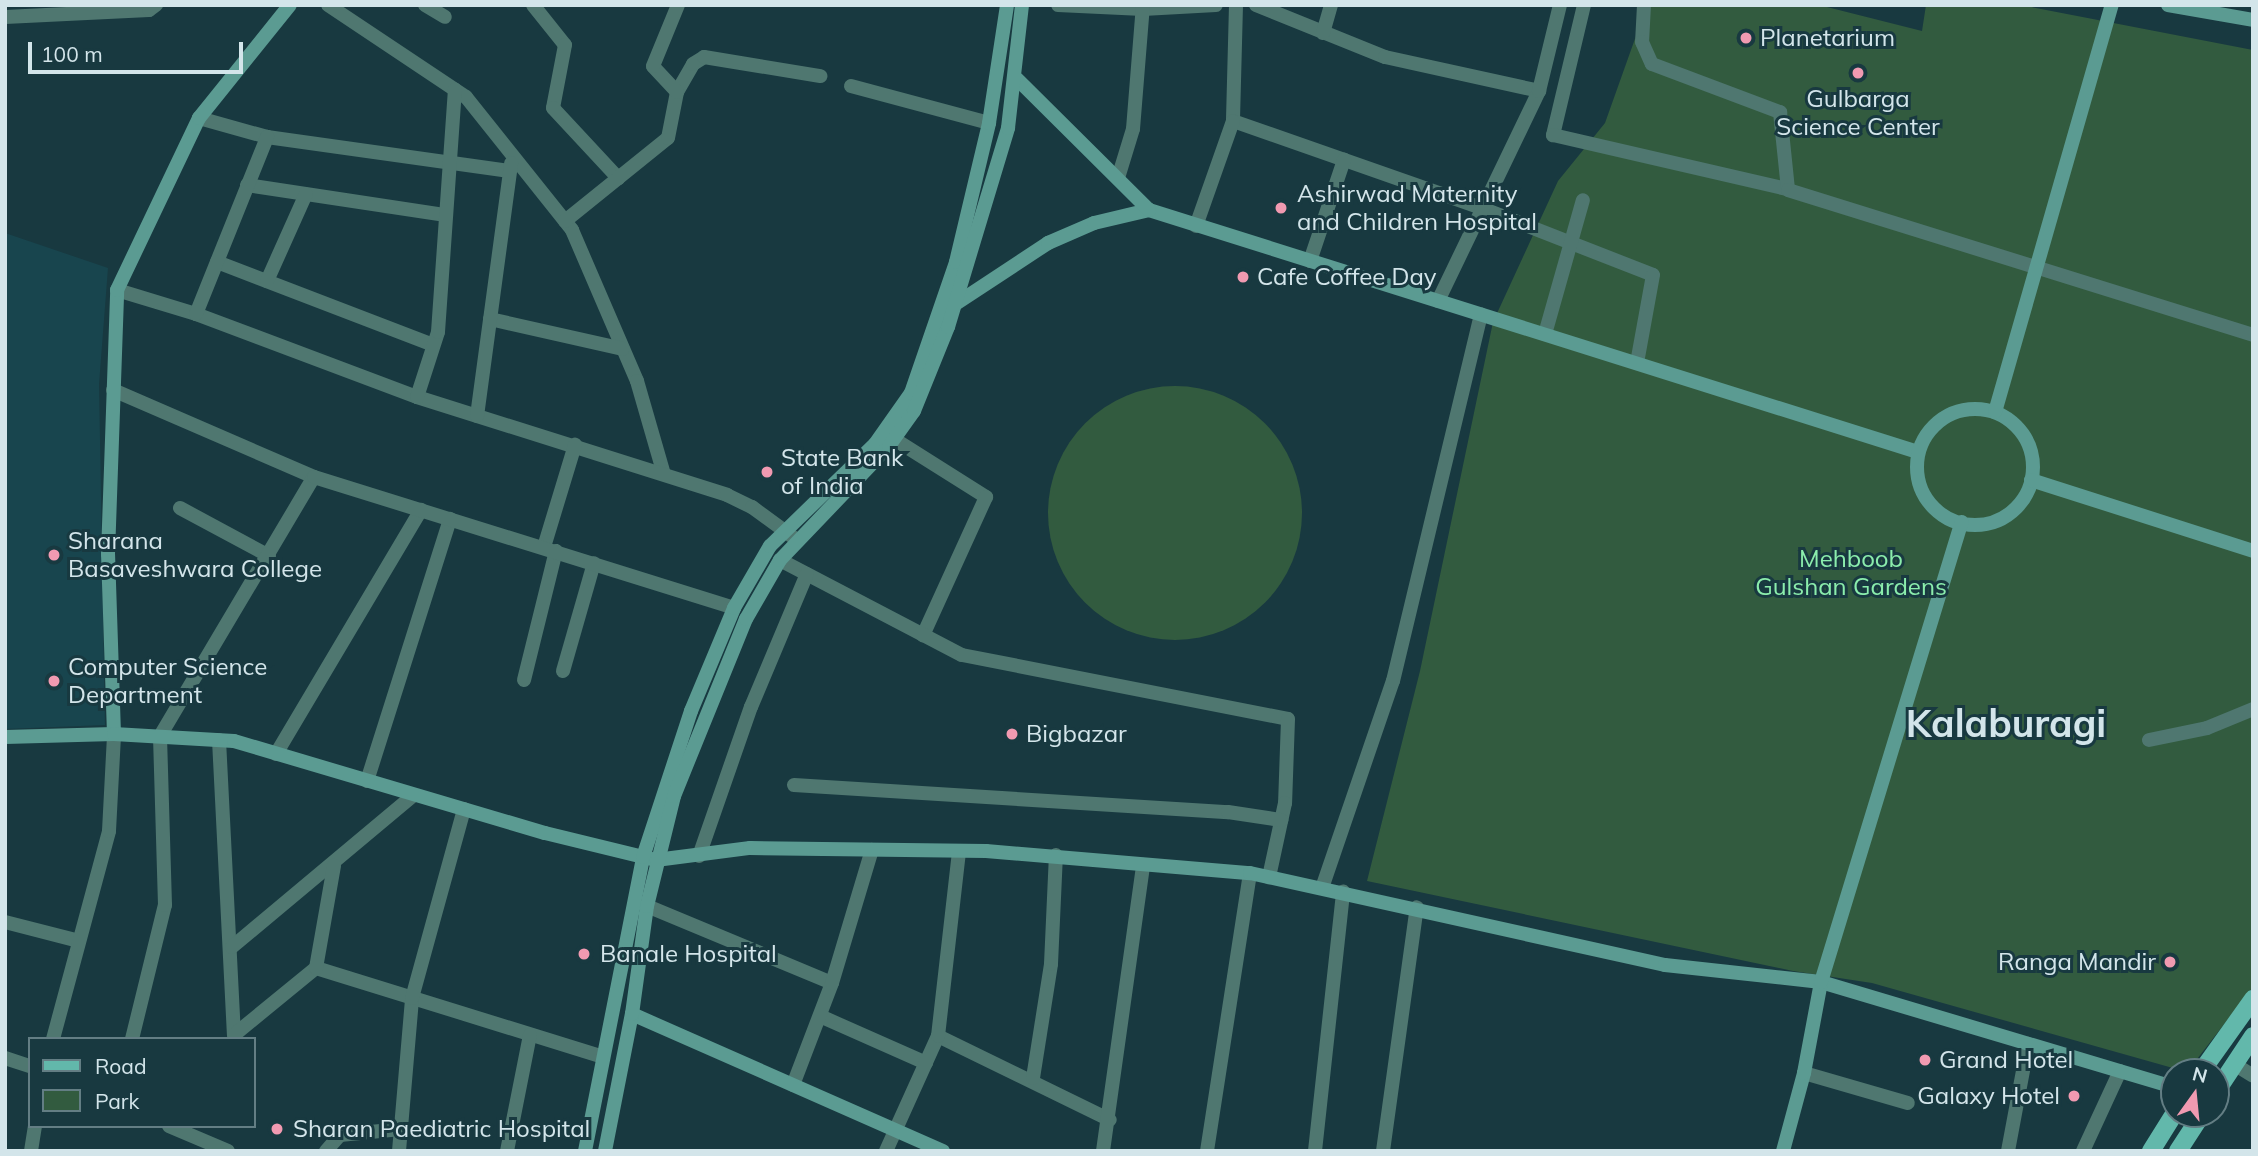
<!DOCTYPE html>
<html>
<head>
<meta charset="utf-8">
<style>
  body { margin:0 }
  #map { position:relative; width:2258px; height:1156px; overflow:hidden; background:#183940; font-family:Mulish,sans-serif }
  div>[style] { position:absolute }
  .built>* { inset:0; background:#18454e }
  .green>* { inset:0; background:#325b3f }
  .round { border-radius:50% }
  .street>* { height:14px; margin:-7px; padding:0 7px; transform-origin:7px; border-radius:7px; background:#4f7770 }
  .secondary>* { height:14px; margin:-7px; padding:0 7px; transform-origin:7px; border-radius:7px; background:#5b9b92 }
  .secondary>.ring { margin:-7px; padding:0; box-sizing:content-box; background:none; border:14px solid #5b9b92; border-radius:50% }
  .primary>* { height:18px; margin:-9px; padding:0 9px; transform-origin:9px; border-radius:9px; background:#62b8ab }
  .dots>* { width:19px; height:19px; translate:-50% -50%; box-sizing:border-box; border:4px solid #183940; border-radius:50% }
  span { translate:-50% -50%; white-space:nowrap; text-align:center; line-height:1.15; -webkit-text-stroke:6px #183940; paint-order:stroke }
  .poi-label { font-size:24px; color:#d3e5ea }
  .left { translate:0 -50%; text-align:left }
  .right { translate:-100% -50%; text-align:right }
  .park-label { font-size:24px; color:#8bedac }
  .town-label { font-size:38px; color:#d3e5ea; font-weight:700 }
  .frame { position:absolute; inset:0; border:7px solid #d3e5ea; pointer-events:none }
  .legend { position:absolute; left:28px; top:1037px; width:228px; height:91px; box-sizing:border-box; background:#183940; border:2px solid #637e84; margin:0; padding:9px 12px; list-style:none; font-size:21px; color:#d3e5ea }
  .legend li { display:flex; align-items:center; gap:14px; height:35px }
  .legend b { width:35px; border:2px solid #637e84 }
  .north { position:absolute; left:2160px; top:1058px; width:70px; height:70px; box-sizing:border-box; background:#183940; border:2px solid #637e84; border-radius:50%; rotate:15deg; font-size:19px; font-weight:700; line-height:28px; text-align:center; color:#d3e5ea }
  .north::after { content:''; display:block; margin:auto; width:24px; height:32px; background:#f19ab1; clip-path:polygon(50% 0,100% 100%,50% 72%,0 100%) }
  .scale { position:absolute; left:28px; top:42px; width:215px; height:32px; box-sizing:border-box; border:4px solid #d3e5ea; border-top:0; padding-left:9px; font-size:21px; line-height:24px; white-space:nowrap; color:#d3e5ea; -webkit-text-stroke:5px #183940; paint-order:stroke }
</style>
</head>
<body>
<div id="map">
  <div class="built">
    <div style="clip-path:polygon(5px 233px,108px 268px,99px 384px,105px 725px,5px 729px)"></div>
  </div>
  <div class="green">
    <div style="clip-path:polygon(1647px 5px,1819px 5px,1922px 31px,1926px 5px,2021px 5px,2253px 50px,2253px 987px,2187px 1072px,1872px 983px,1793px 971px,1367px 881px,1420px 671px,1493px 322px,1558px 181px,1605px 123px)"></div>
    <div class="round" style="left:1048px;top:386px;width:254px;height:254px"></div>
  </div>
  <div class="street">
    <div style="left:328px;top:5px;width:166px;rotate:33.7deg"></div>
    <div style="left:466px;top:97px;width:170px;rotate:51.4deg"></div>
    <div style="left:572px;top:230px;width:164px;rotate:66.7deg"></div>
    <div style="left:637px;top:381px;width:94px;rotate:73.9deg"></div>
    <div style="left:425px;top:5px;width:23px;rotate:31deg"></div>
    <div style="left:533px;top:5px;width:51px;rotate:51.3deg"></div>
    <div style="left:565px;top:45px;width:64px;rotate:100.8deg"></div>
    <div style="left:553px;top:108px;width:96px;rotate:47.1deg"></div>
    <div style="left:1058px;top:5px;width:85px;rotate:2.7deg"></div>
    <div style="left:1143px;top:9px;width:73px;rotate:-3.1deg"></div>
    <div style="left:1236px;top:5px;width:116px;rotate:91.5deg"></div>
    <div style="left:1233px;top:121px;width:266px;rotate:19.3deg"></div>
    <div style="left:1484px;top:209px;width:181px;rotate:21.3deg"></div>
    <div style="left:1653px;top:275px;width:89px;rotate:100.3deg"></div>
    <div style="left:1256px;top:5px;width:139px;rotate:22deg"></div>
    <div style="left:1385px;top:57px;width:158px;rotate:12.4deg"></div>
    <div style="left:1584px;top:5px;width:134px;rotate:103.4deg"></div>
    <div style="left:1553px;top:135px;width:240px;rotate:13deg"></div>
    <div style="left:1644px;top:5px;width:37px;rotate:93deg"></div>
    <div style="left:1642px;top:42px;width:24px;rotate:66deg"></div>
    <div style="left:1652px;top:64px;width:137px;rotate:20.6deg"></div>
    <div style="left:1780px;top:112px;width:78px;rotate:84.1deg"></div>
    <div style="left:1788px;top:190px;width:487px;rotate:17.3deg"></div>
    <div style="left:5px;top:17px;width:144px;rotate:-2.8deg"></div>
    <div style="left:149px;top:10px;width:9px;rotate:-36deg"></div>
    <div style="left:1323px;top:33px;width:29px;rotate:-74deg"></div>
    <div style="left:851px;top:86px;width:143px;rotate:15deg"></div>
    <div style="left:677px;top:92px;width:32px;rotate:-60deg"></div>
    <div style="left:693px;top:64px;width:13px;rotate:-32deg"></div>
    <div style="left:704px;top:57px;width:118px;rotate:9.3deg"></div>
    <div style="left:199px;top:118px;width:71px;rotate:15.6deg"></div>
    <div style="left:267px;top:137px;width:245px;rotate:8deg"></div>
    <div style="left:1118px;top:178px;width:51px;rotate:-73deg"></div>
    <div style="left:1133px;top:129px;width:124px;rotate:-85.4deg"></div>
    <div style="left:247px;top:185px;width:201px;rotate:8.6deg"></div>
    <div style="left:565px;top:221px;width:132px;rotate:-38.9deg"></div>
    <div style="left:668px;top:138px;width:47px;rotate:-78.9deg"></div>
    <div style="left:677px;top:92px;width:35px;rotate:-133deg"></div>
    <div style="left:653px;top:66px;width:66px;rotate:-67.7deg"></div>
    <div style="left:1196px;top:226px;width:111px;rotate:-70.6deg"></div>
    <div style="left:1310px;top:261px;width:107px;rotate:-71.4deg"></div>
    <div style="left:217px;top:262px;width:231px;rotate:21deg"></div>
    <div style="left:267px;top:281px;width:95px;rotate:-65.9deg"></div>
    <div style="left:117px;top:290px;width:83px;rotate:16.9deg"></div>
    <div style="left:196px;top:314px;width:236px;rotate:20.6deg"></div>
    <div style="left:417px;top:397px;width:325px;rotate:17.5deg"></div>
    <div style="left:727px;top:495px;width:28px;rotate:26deg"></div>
    <div style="left:752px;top:507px;width:56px;rotate:36.3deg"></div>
    <div style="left:1438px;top:301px;width:233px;rotate:-64.3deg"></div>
    <div style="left:1539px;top:91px;width:89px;rotate:-76.3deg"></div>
    <div style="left:196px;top:314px;width:191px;rotate:-68.1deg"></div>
    <div style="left:490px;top:319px;width:136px;rotate:12.7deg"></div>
    <div style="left:1545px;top:334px;width:139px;rotate:-74.2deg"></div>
    <div style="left:113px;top:390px;width:219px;rotate:23.4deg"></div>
    <div style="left:417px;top:397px;width:68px;rotate:-72.1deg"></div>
    <div style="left:438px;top:332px;width:243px;rotate:-86deg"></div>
    <div style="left:477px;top:416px;width:255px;rotate:-82.3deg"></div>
    <div style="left:894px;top:439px;width:109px;rotate:32.2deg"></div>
    <div style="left:986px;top:497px;width:152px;rotate:114.5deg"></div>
    <div style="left:180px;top:508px;width:101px;rotate:28.3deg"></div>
    <div style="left:544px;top:547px;width:107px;rotate:-73.1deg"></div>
    <div style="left:780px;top:560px;width:205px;rotate:27.6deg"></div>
    <div style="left:962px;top:655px;width:332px;rotate:11.1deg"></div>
    <div style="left:1288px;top:719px;width:84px;rotate:92deg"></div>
    <div style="left:1285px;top:803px;width:76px;rotate:102.2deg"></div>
    <div style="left:563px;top:671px;width:112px;rotate:-74deg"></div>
    <div style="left:524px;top:680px;width:133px;rotate:-76.1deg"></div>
    <div style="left:219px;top:740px;width:295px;rotate:87.1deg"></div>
    <div style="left:234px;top:1035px;width:106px;rotate:-39.3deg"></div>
    <div style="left:316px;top:968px;width:300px;rotate:17.2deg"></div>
    <div style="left:2149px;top:740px;width:59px;rotate:-11.7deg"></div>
    <div style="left:2207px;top:728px;width:50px;rotate:-22.4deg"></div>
    <div style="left:276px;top:754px;width:284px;rotate:-59.3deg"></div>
    <div style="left:367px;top:781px;width:275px;rotate:-72.4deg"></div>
    <div style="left:794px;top:785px;width:435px;rotate:3.6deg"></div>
    <div style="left:1228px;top:812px;width:54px;rotate:8.6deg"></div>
    <div style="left:699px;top:856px;width:158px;rotate:-70.8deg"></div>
    <div style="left:751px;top:707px;width:144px;rotate:-67.2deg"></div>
    <div style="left:1322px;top:888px;width:219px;rotate:-71.1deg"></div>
    <div style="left:1393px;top:681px;width:377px;rotate:-76.5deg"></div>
    <div style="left:647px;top:906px;width:200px;rotate:22.6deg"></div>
    <div style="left:5px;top:922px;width:76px;rotate:14.4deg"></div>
    <div style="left:232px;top:947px;width:237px;rotate:-39.9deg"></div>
    <div style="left:316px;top:968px;width:104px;rotate:-80deg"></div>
    <div style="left:820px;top:1016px;width:116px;rotate:23.9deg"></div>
    <div style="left:938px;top:1036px;width:191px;rotate:26deg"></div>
    <div style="left:53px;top:1039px;width:215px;rotate:-74.9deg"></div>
    <div style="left:109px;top:831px;width:97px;rotate:-87deg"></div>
    <div style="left:132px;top:1039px;width:138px;rotate:-76.2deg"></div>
    <div style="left:165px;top:905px;width:169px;rotate:-91.7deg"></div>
    <div style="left:160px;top:736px;width:301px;rotate:-59.3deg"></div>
    <div style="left:314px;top:477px;width:440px;rotate:17.3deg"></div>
    <div style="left:5px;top:1058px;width:26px;rotate:18deg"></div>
    <div style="left:2234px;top:1064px;width:22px;rotate:32deg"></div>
    <div style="left:1804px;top:1073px;width:108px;rotate:16.1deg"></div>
    <div style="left:1033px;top:1078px;width:115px;rotate:-81deg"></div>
    <div style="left:1051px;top:964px;width:109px;rotate:-87.4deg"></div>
    <div style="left:793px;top:1085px;width:109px;rotate:-69.1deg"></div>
    <div style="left:832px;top:983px;width:139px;rotate:-73.3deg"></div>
    <div style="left:169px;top:1126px;width:64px;rotate:23deg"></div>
    <div style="left:31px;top:1151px;width:25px;rotate:-81deg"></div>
    <div style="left:326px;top:1151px;width:21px;rotate:-49deg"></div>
    <div style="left:340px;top:1135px;width:61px;rotate:-5.6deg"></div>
    <div style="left:399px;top:1151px;width:154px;rotate:-85.1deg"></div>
    <div style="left:412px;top:998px;width:196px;rotate:-74.6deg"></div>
    <div style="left:507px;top:1151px;width:118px;rotate:-78.8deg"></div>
    <div style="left:886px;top:1151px;width:126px;rotate:-65.7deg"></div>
    <div style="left:938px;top:1036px;width:186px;rotate:-83.5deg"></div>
    <div style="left:1103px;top:1151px;width:289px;rotate:-82deg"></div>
    <div style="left:1207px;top:1151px;width:281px;rotate:-81.2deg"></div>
    <div style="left:1315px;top:1151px;width:261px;rotate:-83.8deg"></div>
    <div style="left:1383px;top:1151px;width:246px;rotate:-82.1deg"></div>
    <div style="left:2008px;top:1151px;width:109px;rotate:-79.4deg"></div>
    <div style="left:2083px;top:1151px;width:88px;rotate:-65.2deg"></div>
  </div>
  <div class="secondary">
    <div style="left:2168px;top:5px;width:86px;rotate:10deg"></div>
    <div style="left:1149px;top:210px;width:806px;rotate:17.47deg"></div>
    <div style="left:954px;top:305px;width:113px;rotate:-33.4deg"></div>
    <div style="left:1048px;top:243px;width:50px;rotate:-23.5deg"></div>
    <div style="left:1094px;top:223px;width:57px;rotate:-13.3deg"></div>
    <div style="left:1149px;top:210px;width:186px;rotate:-135.2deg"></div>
    <div class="ring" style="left:1917px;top:409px;width:102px;height:102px"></div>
    <div style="left:1995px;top:412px;width:423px;rotate:-74deg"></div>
    <div style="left:2031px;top:480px;width:233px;rotate:17.7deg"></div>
    <div style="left:114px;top:734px;width:180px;rotate:-91.9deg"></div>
    <div style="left:108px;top:554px;width:264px;rotate:-88deg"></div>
    <div style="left:117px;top:290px;width:191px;rotate:-64.5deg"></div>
    <div style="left:199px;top:118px;width:145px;rotate:-51.2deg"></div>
    <div style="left:5px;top:737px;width:109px;rotate:-1.6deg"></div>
    <div style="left:114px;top:734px;width:120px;rotate:3.3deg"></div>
    <div style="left:234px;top:741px;width:324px;rotate:16.5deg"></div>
    <div style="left:545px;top:833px;width:114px;rotate:13.7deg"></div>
    <div style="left:656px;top:860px;width:95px;rotate:-7.3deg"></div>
    <div style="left:750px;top:848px;width:236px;rotate:0.7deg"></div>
    <div style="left:986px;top:851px;width:265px;rotate:4.8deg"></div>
    <div style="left:1250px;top:873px;width:425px;rotate:12.5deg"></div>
    <div style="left:1665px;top:965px;width:157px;rotate:6.2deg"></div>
    <div style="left:1821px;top:982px;width:368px;rotate:16.6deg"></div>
    <div style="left:632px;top:1014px;width:340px;rotate:23.8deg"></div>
    <div style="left:585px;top:1151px;width:300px;rotate:-78.8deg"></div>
    <div style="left:643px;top:857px;width:154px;rotate:-71.8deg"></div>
    <div style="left:691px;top:711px;width:112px;rotate:-67.3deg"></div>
    <div style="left:734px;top:608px;width:72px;rotate:-59.9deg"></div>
    <div style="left:770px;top:546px;width:146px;rotate:-44.2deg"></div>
    <div style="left:875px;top:444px;width:62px;rotate:-54.8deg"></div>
    <div style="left:911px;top:393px;width:139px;rotate:-71deg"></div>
    <div style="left:956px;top:262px;width:143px;rotate:-76.6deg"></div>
    <div style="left:989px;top:123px;width:119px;rotate:-81.3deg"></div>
    <div style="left:605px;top:1151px;width:140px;rotate:-78.9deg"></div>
    <div style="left:632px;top:1014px;width:109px;rotate:-82.1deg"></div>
    <div style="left:647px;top:906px;width:113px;rotate:-76.2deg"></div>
    <div style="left:674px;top:796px;width:191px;rotate:-67.9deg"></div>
    <div style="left:746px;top:619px;width:68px;rotate:-60deg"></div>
    <div style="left:780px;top:560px;width:158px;rotate:-46.3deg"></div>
    <div style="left:889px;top:446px;width:43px;rotate:-54.5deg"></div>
    <div style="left:914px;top:411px;width:91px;rotate:-68deg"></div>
    <div style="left:948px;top:327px;width:208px;rotate:-73.2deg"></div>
    <div style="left:1008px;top:128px;width:124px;rotate:-83.5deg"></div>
    <div style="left:1783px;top:1151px;width:81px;rotate:-74.9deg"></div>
    <div style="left:1804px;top:1073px;width:93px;rotate:-79.4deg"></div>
    <div style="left:1821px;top:982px;width:481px;rotate:-73deg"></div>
  </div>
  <div class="primary">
    <div style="left:2201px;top:1072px;width:90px;rotate:-54.5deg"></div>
    <div style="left:2216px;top:1092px;width:67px;rotate:-56.5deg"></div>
    <div style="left:2151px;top:1151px;width:44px;rotate:-58.1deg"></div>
    <div style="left:2178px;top:1151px;width:44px;rotate:-57deg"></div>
  </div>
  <div class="dots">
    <div style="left:1746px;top:38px;background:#f19ab1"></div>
    <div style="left:1858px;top:73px;background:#f19ab1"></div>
    <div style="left:1281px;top:208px;background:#f19ab1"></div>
    <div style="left:1243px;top:277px;background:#f19ab1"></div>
    <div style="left:767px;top:472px;background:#f19ab1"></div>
    <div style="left:54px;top:555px;background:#f19ab1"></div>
    <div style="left:54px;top:681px;background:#f19ab1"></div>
    <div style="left:1012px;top:734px;background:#f19ab1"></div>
    <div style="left:584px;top:954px;background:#f19ab1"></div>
    <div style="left:2170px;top:962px;background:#f19ab1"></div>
    <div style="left:1925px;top:1060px;background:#f19ab1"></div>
    <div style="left:2074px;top:1096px;background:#f19ab1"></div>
    <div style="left:277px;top:1129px;background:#f19ab1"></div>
  </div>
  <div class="poi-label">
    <span class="left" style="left:1760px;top:38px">Planetarium</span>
    <span style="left:1858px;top:113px">Gulbarga<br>Science Center</span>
    <span class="left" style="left:1297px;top:208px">Ashirwad Maternity<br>and Children Hospital</span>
    <span class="left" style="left:1257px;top:277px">Cafe Coffee Day</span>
    <span class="left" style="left:781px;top:472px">State Bank<br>of India</span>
    <span class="left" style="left:68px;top:555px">Sharana<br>Basaveshwara College</span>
    <span class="left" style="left:68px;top:681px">Computer Science<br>Department</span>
    <span class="left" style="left:1026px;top:734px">Bigbazar</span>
    <span class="left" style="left:600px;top:954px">Banale Hospital</span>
    <span class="right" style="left:2156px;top:962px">Ranga Mandir</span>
    <span class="left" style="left:1939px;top:1060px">Grand Hotel</span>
    <span class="right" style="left:2060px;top:1096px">Galaxy Hotel</span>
    <span class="left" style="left:293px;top:1129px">Sharan Paediatric Hospital</span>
  </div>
  <div class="park-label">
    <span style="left:1851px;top:573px">Mehboob<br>Gulshan Gardens</span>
  </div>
  <div class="town-label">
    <span style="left:2006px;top:724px">Kalaburagi</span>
  </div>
  <div class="frame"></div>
  <ul class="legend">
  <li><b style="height:9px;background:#62b8ab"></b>Road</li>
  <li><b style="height:19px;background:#325b3f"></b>Park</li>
  </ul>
  <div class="north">N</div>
  <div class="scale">100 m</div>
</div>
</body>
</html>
